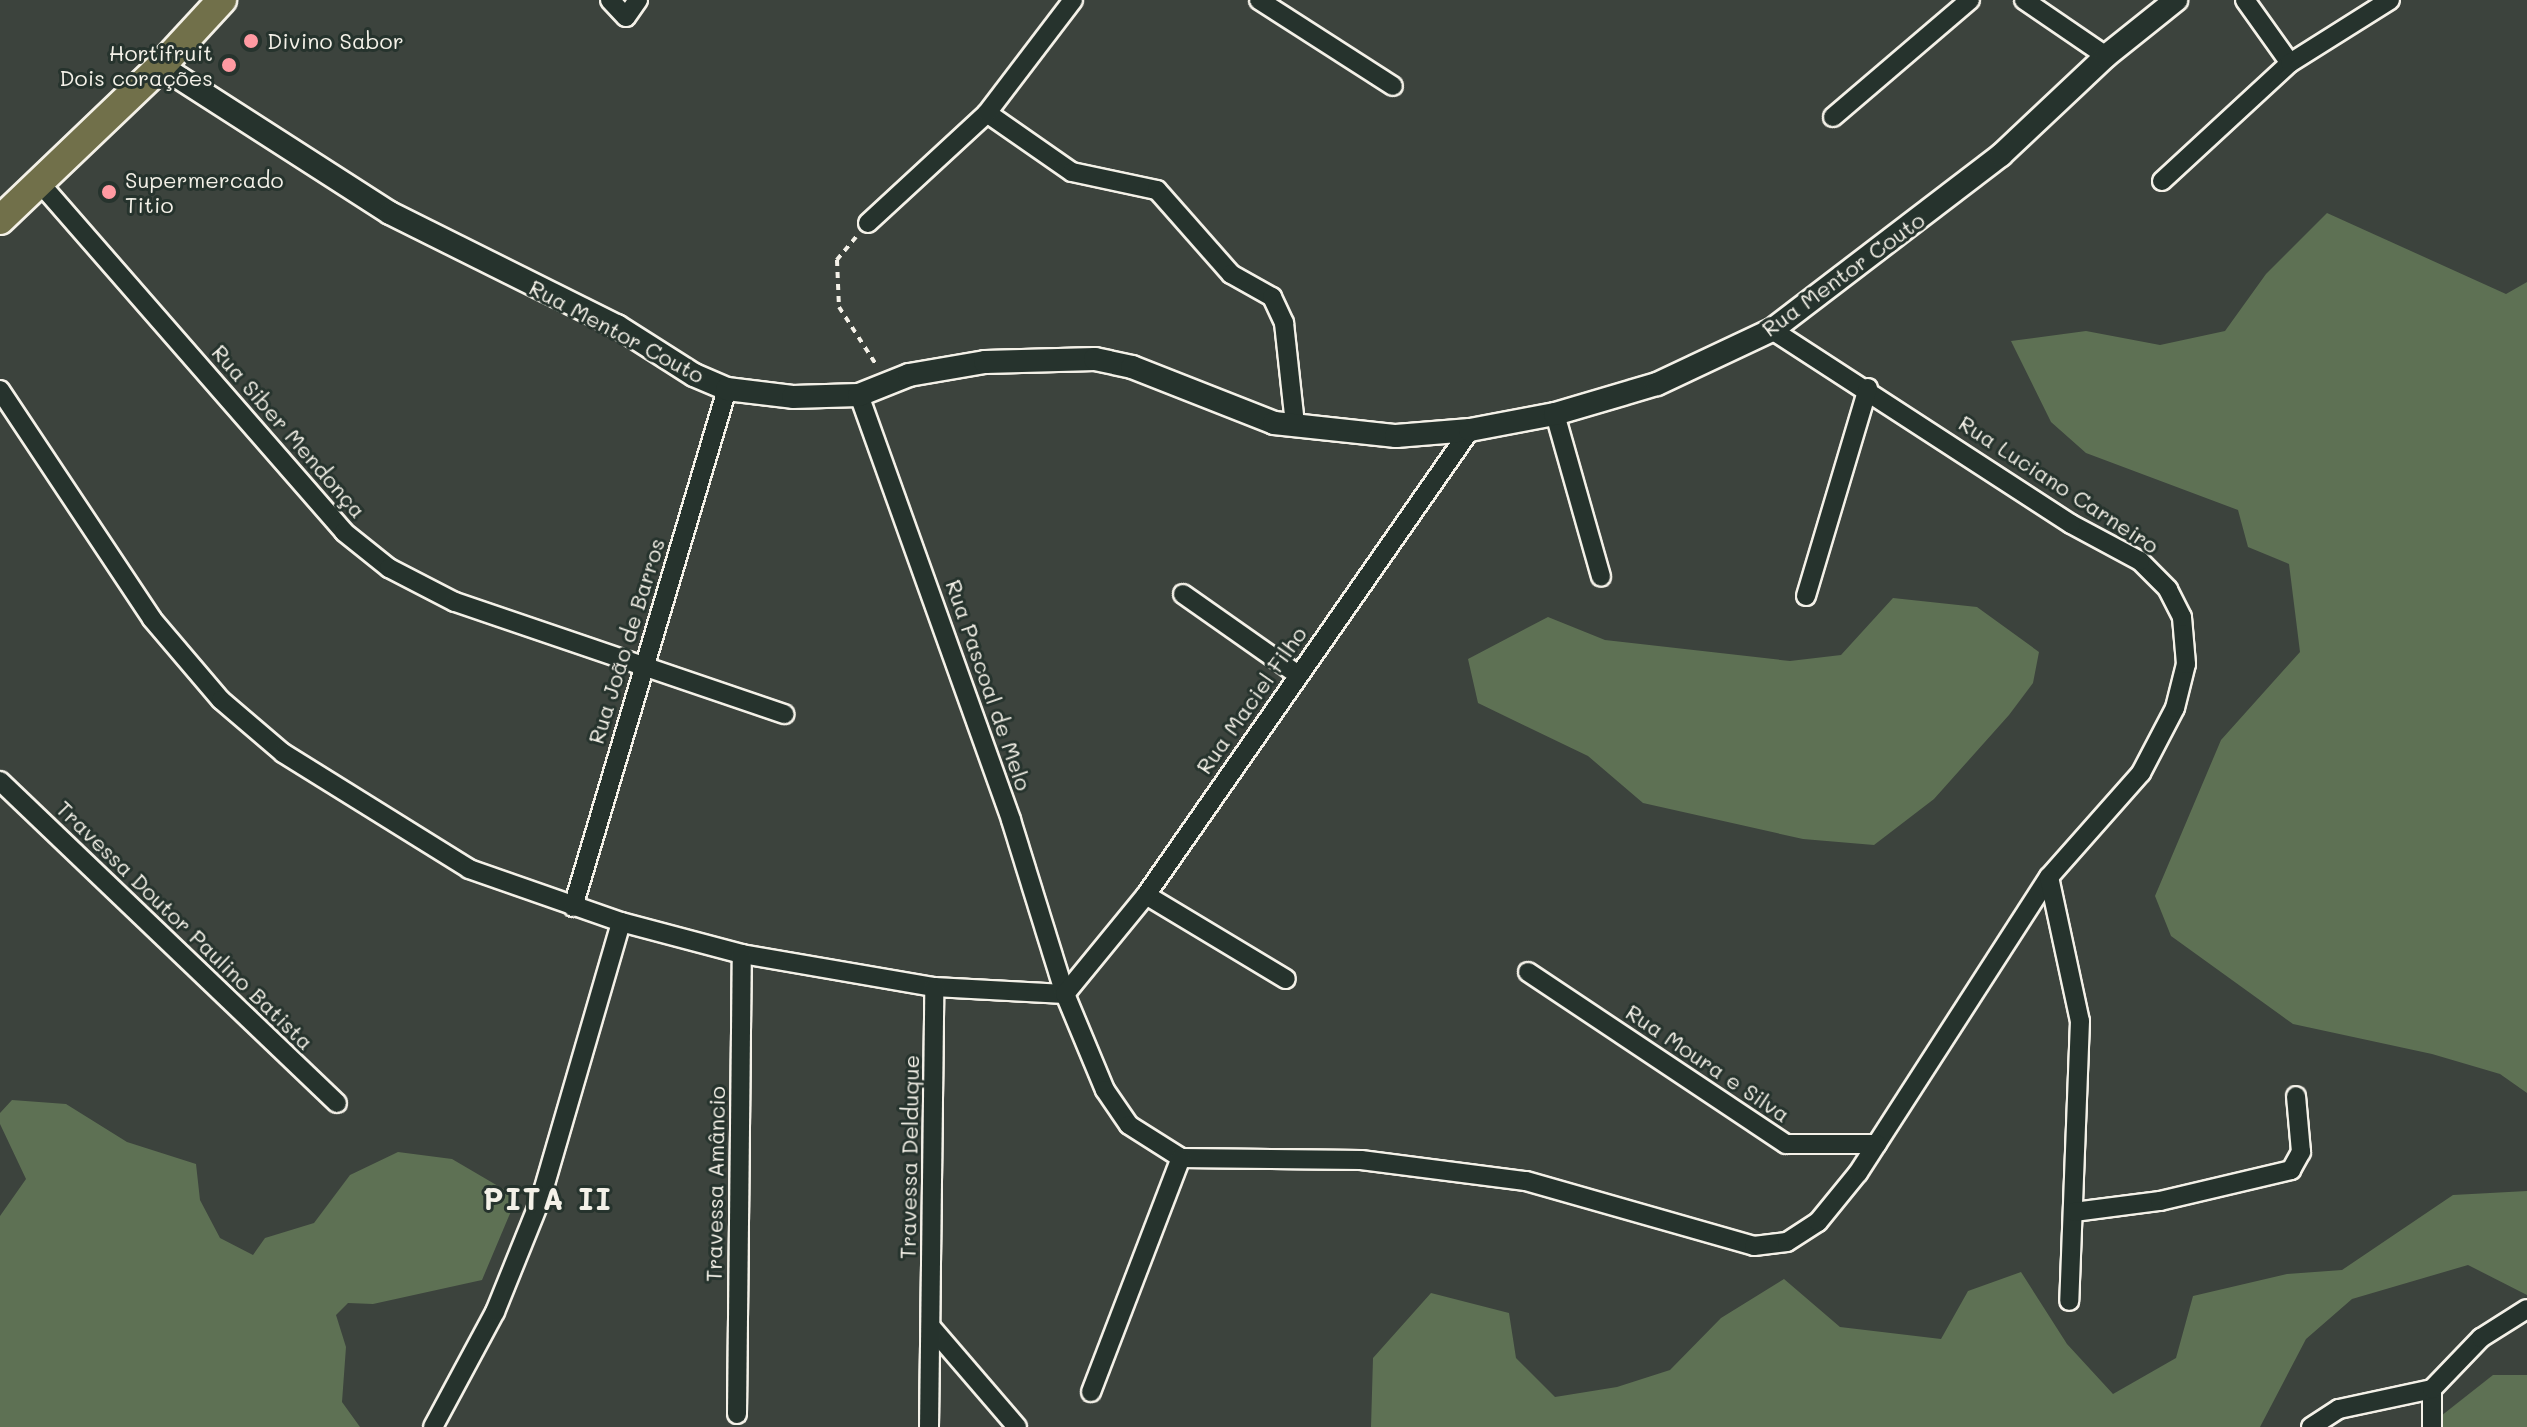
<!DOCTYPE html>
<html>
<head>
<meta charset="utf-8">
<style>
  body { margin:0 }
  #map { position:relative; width:2527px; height:1427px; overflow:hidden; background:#3c433d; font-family:Mali,sans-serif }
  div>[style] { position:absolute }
  .green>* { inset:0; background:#5e7154 }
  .path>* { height:4px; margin-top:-2px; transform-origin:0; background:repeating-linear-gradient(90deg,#f4f1e8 0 6px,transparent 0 12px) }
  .roads { filter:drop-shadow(2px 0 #f4f1e8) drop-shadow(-2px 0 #f4f1e8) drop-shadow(0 2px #f4f1e8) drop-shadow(0 -2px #f4f1e8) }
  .minor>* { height:18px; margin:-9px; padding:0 9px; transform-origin:9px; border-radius:9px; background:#26332d }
  .tertiary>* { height:22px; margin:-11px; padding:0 11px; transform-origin:11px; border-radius:11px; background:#26332d }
  .primary>* { height:28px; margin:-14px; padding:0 14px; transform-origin:14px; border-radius:14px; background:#71704a }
  .dots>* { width:22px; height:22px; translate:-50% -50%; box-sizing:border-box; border:4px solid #26332d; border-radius:50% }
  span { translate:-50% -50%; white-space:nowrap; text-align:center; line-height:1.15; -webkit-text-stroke:6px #26332d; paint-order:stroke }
  .poi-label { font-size:22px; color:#f4f1e8 }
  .left { translate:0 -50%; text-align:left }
  .right { translate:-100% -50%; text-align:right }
  .street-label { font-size:22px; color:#f4f1e8 }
  .district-label { font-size:30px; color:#f4f1e8; font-weight:700; letter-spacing:2px }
</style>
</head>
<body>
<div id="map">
  <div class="green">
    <div style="clip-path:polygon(2327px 213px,2506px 294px,2527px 282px,2527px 1093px,2500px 1074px,2432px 1054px,2293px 1024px,2171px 936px,2155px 896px,2221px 740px,2300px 652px,2289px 564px,2248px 547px,2238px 510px,2086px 453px,2051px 422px,2011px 341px,2086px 331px,2160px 345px,2225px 331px,2266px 274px)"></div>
    <div style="clip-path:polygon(1893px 598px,1977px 607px,2039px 652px,2033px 683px,2009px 715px,1934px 799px,1874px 845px,1803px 839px,1643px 803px,1588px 756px,1478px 703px,1468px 659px,1548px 617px,1605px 640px,1790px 661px,1841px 655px)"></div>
    <div style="clip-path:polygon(12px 1100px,66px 1104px,127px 1142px,196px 1164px,200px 1200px,220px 1238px,253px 1255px,265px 1238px,314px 1223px,350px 1175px,398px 1152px,452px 1159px,517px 1197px,482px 1280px,373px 1304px,348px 1303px,336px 1315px,346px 1347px,342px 1402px,360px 1427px,0 1427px,0 1216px,26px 1179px,0 1124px,0 1113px)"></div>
    <div style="clip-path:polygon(2527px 1191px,2527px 1295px,2468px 1265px,2352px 1299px,2306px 1339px,2260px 1427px,1371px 1427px,1373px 1358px,1431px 1293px,1509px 1313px,1516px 1358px,1555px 1397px,1617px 1387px,1670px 1370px,1721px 1318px,1784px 1279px,1840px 1327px,1941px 1339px,1968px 1291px,2021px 1272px,2067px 1344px,2113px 1394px,2176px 1358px,2193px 1296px,2287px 1274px,2342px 1270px,2453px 1195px)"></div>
    <div style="clip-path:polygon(2493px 1375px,2527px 1375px,2527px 1427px,2427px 1427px)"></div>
  </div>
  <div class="path">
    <div style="left:856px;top:237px;width:30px;rotate:130deg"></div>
    <div style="left:837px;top:260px;width:47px;rotate:87.6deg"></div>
    <div style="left:839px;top:307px;width:70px;rotate:57.2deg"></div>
  </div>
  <div class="roads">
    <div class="minor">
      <div style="left:610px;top:0;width:23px;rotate:47deg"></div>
      <div style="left:626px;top:17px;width:21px;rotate:-55deg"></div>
      <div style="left:1259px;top:0;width:159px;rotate:32.7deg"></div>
      <div style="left:2024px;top:0;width:99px;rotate:34.3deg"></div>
      <div style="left:2245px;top:0;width:77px;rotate:54.5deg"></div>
      <div style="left:987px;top:113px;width:103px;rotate:34.8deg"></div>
      <div style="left:1072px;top:172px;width:87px;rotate:12deg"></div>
      <div style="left:1157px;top:190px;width:112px;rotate:48.6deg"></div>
      <div style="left:1231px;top:274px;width:47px;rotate:29.3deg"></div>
      <div style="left:1272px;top:297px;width:29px;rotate:65deg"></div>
      <div style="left:1284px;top:323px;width:102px;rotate:83.8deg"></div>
      <div style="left:1833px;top:117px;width:180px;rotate:-40.5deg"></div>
      <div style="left:2162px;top:181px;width:174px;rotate:-42.7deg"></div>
      <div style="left:2290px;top:63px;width:118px;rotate:-32.2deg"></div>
      <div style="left:39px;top:182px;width:464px;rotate:48.9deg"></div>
      <div style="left:344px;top:532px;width:58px;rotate:38.7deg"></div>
      <div style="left:389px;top:568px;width:74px;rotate:27.3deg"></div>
      <div style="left:455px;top:602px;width:348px;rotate:18.8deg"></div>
      <div style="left:868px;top:223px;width:162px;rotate:-42.7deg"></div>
      <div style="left:987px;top:113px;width:142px;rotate:-52.7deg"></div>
      <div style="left:0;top:390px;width:275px;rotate:56.4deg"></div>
      <div style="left:152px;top:619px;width:106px;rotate:49.6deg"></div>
      <div style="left:221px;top:700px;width:82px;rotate:40.5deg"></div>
      <div style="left:283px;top:753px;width:219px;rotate:31.9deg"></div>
      <div style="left:469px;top:869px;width:161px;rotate:19.2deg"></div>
      <div style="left:621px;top:922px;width:125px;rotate:14.8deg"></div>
      <div style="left:742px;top:954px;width:195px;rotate:9.8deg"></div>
      <div style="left:934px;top:987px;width:131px;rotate:3.1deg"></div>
      <div style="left:1065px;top:994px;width:104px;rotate:67.4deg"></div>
      <div style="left:1105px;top:1090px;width:42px;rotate:55.6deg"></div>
      <div style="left:1129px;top:1125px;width:62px;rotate:32.4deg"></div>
      <div style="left:1181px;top:1158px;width:180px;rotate:0.6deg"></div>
      <div style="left:1361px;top:1160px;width:166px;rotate:7.3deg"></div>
      <div style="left:1526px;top:1181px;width:237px;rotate:15.9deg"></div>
      <div style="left:1754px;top:1246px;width:33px;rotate:-7deg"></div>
      <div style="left:1787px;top:1242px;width:37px;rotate:-33deg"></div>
      <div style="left:1818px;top:1222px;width:63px;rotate:-50.8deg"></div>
      <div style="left:1858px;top:1173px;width:352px;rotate:-57.2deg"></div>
      <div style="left:2049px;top:877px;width:139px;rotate:-48.5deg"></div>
      <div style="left:2141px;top:773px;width:73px;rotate:-62.4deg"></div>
      <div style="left:2175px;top:708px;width:45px;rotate:-76deg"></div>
      <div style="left:2186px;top:664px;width:47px;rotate:-94.9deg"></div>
      <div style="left:2182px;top:617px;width:31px;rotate:-117deg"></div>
      <div style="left:2168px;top:589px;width:40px;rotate:-135deg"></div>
      <div style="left:2140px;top:561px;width:78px;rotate:-151.8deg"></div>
      <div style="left:2071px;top:524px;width:356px;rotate:-147deg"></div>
      <div style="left:859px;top:395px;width:451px;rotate:70.3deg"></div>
      <div style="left:1011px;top:820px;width:182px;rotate:72.8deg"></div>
      <div style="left:1555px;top:414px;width:169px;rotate:74.2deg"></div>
      <div style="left:1183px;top:594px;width:139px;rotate:35.1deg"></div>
      <div style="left:1806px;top:596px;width:217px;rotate:-73.4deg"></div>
      <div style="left:0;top:781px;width:466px;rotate:43.7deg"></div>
      <div style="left:2049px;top:877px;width:147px;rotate:77.9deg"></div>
      <div style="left:2080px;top:1021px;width:280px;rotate:92.2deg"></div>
      <div style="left:1146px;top:895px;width:163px;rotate:31deg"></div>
      <div style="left:573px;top:907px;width:540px;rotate:-73.44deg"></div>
      <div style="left:1528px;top:972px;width:310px;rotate:33.7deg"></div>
      <div style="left:1786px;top:1144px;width:91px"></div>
      <div style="left:1065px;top:994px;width:128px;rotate:-50.7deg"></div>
      <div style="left:1146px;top:895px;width:567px;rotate:-55.13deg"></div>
      <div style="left:2074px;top:1212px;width:87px;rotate:-7.3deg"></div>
      <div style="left:2160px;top:1201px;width:135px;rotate:-13.3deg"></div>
      <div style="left:2291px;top:1170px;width:21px;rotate:-61deg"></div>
      <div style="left:2301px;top:1152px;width:56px;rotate:-95.1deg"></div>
      <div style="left:931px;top:1327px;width:132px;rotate:49.3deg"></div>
      <div style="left:2432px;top:1389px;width:38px;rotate:90deg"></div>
      <div style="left:1091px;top:1392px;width:251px;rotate:-69deg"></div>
      <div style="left:737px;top:1414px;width:460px;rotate:-89.4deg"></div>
      <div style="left:433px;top:1427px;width:131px;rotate:-61.7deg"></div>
      <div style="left:495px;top:1312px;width:123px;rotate:-68deg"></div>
      <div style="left:541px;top:1198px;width:287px;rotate:-73.8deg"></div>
      <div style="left:929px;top:1427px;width:440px;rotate:-89.3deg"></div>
      <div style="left:2311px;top:1427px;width:33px;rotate:-33deg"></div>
      <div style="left:2339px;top:1409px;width:95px;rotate:-12.1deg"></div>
      <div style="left:2432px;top:1389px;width:71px;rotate:-46.1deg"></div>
      <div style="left:2481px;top:1338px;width:54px;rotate:-32.2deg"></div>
    </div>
    <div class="tertiary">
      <div style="left:161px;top:66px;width:272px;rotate:32.7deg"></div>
      <div style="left:390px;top:213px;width:254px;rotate:26.5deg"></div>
      <div style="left:617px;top:326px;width:91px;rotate:32.5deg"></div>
      <div style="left:694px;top:375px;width:36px;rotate:23deg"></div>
      <div style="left:727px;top:389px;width:66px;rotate:6.9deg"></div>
      <div style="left:793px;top:397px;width:66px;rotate:-1.7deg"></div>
      <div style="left:859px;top:395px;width:54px;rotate:-21.8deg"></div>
      <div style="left:909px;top:375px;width:77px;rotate:-9.7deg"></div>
      <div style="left:985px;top:362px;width:110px;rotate:-1.6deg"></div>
      <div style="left:1095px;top:359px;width:38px;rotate:12deg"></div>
      <div style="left:1132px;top:367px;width:153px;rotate:21.5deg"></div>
      <div style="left:1274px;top:423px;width:123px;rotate:6.1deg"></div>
      <div style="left:1396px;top:436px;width:74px;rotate:-4.6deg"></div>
      <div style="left:1470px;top:430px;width:86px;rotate:-10.7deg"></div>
      <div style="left:1555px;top:414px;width:106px;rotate:-16.4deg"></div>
      <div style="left:1657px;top:384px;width:127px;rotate:-25.2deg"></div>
      <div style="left:1772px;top:330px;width:288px;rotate:-37.4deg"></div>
      <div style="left:2001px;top:155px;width:144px;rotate:-43.3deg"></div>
      <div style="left:2106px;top:56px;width:90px;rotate:-38.7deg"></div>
    </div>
    <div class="primary">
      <div style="left:0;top:220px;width:223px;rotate:-43.7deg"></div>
      <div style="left:161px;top:66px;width:90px;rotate:-47.3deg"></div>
    </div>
  </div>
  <div class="dots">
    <div style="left:251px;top:41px;background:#ff9aa2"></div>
    <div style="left:229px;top:65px;background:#ff9aa2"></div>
    <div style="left:109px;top:192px;background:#ff9aa2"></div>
  </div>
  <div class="poi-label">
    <span class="left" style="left:267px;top:41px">Divino Sabor</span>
    <span class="right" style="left:213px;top:65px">Hortifruit<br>Dois corações</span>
    <span class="left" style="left:125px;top:192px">Supermercado<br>Titio</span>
  </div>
  <div class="street-label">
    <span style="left:1843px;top:274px;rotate:-36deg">Rua Mentor Couto</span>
    <span style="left:617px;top:331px;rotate:28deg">Rua Mentor Couto</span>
    <span style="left:289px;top:431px;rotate:49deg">Rua Siber Mendonça</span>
    <span style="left:2059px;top:484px;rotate:33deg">Rua Luciano Carneiro</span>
    <span style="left:626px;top:641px;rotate:-73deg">Rua João de Barros</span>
    <span style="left:989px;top:685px;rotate:71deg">Rua Pascoal de Melo</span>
    <span style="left:1251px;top:700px;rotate:-55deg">Rua Maciel Filho</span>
    <span style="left:185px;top:925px;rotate:44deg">Travessa Doutor Paulino Batista</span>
    <span style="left:1708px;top:1063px;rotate:34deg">Rua Moura e Silva</span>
    <span style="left:909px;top:1157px;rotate:-89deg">Travessa Delduque</span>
    <span style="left:715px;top:1184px;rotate:-89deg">Travessa Amâncio</span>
  </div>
  <div class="district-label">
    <span style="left:548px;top:1198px">PITA II</span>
  </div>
</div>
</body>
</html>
